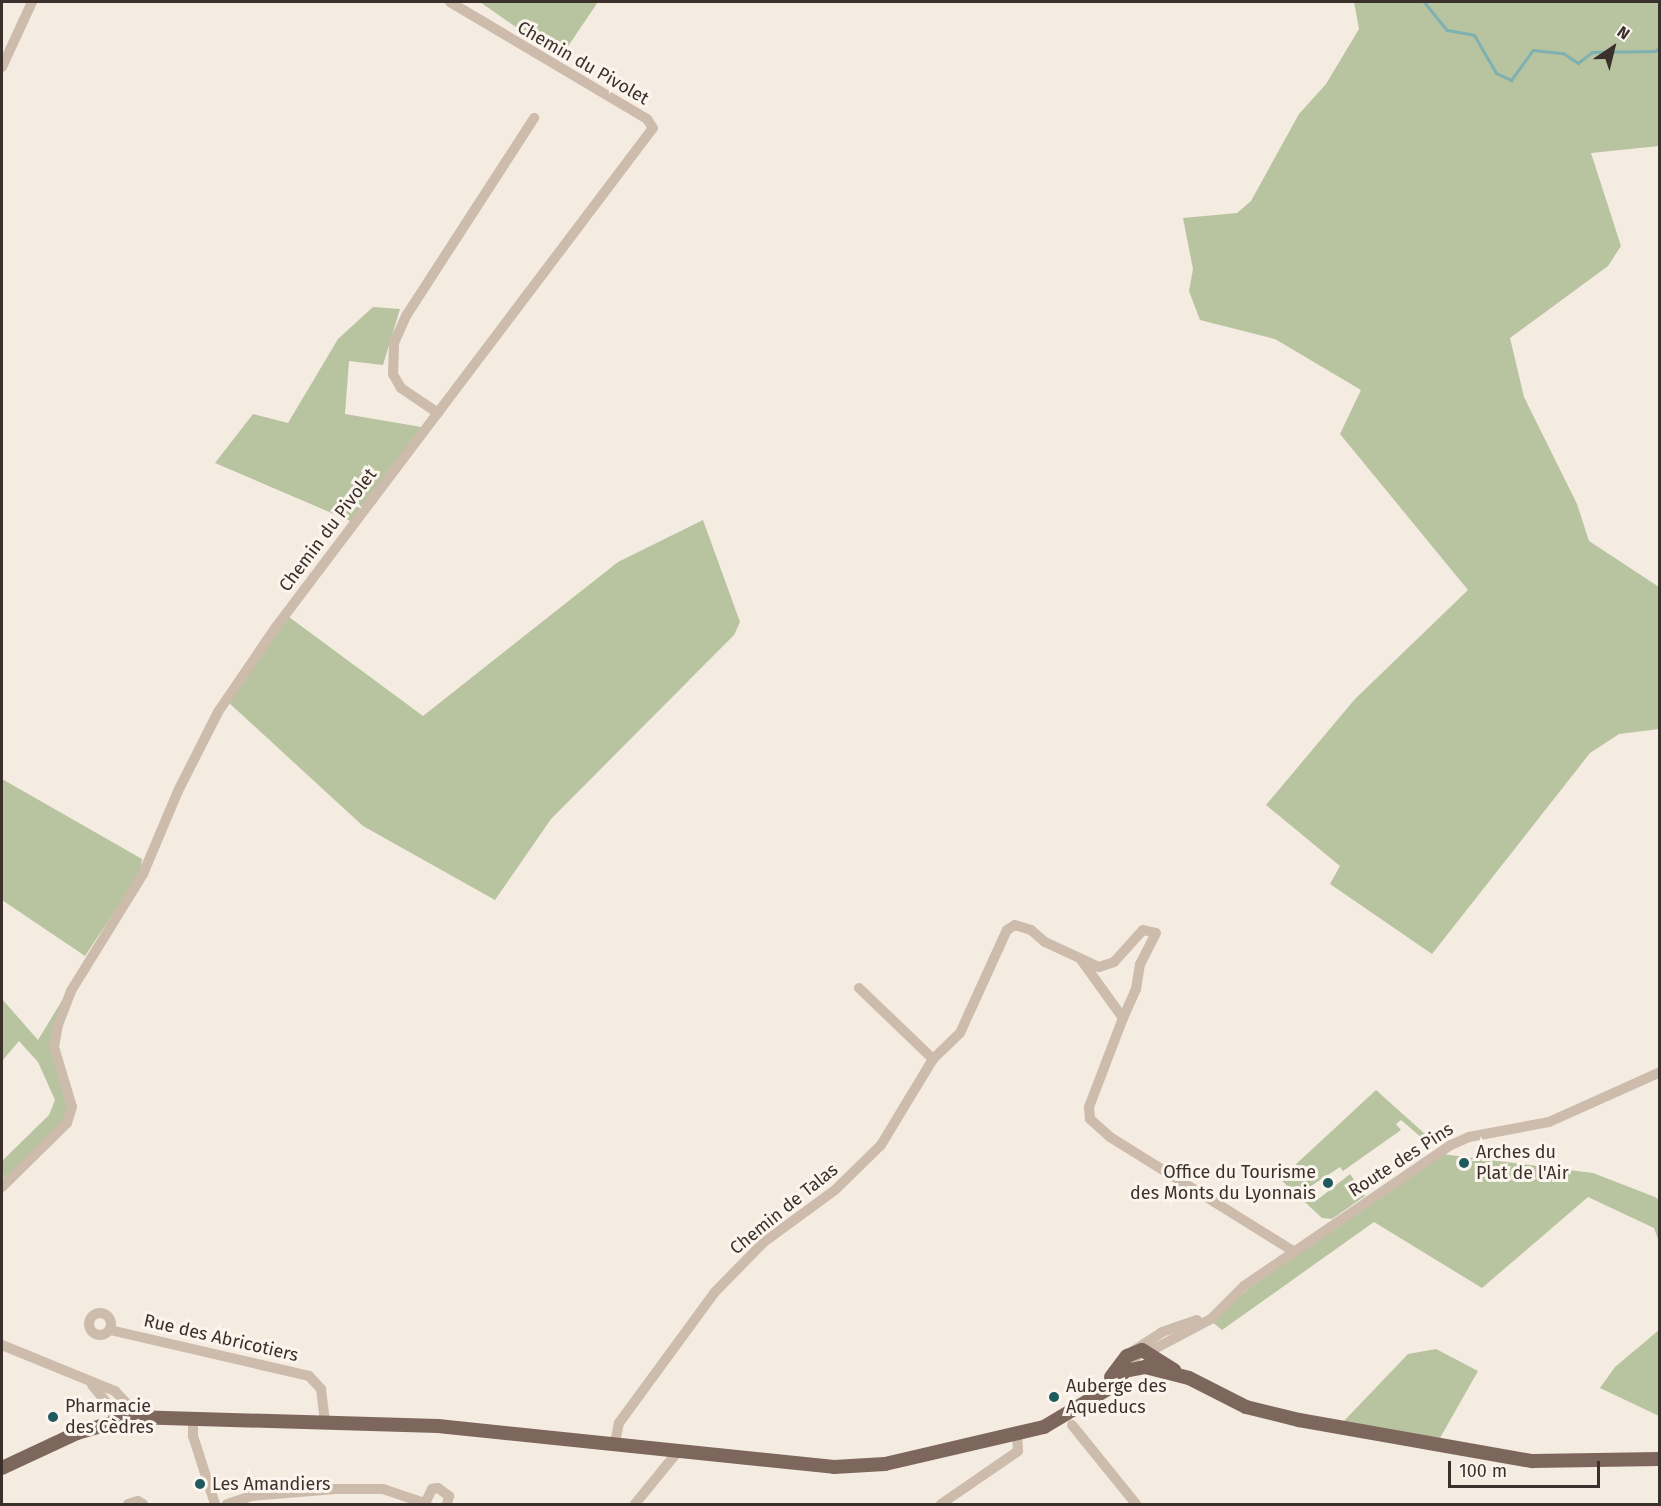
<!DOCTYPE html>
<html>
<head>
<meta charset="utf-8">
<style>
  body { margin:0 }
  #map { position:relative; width:1661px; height:1506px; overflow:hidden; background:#f4ebe1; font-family:"Fira Sans",sans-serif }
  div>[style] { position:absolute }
  .green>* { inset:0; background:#b8c4a0 }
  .stream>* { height:3px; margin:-1.5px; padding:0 1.5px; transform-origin:1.5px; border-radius:1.5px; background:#7fb0b2 }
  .minor>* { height:10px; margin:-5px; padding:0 5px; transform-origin:5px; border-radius:5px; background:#cdbbac }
  .minor>.ring { margin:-5px; padding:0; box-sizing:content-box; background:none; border:10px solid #cdbbac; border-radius:50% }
  .major>* { height:14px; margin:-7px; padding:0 7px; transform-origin:7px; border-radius:7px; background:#7d675c }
  .dots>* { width:16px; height:16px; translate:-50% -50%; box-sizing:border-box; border:3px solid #fbf5ee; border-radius:50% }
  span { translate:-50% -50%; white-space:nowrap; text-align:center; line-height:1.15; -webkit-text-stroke:6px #fbf5ee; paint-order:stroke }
  .street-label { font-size:18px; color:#3b302b }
  .poi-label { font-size:18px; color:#3b302b }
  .left { translate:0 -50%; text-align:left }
  .right { translate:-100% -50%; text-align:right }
  .frame { position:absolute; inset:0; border:3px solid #3b302b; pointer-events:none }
  .north { position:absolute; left:1583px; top:18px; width:60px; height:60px; -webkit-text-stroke:4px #fbf5ee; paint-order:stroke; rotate:35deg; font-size:16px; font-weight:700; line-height:24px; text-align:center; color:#3b302b }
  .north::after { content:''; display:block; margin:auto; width:21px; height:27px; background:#3b302b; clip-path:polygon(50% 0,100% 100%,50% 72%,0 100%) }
  .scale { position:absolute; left:1448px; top:1461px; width:152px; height:27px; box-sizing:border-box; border:3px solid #3b302b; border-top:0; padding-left:8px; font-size:18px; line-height:21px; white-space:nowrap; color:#3b302b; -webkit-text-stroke:4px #fbf5ee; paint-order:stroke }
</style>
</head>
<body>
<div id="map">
  <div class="green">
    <div style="clip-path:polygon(480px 2px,598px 2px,560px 58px)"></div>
    <div style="clip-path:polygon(1354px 2px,1659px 2px,1659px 146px,1591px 153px,1621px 246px,1608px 266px,1510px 338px,1524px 397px,1577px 504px,1589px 541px,1659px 587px,1659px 729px,1619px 734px,1590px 753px,1432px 954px,1330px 884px,1340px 866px,1266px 805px,1355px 699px,1468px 590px,1340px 434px,1361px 390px,1275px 339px,1200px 320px,1189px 291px,1193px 269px,1183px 218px,1237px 213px,1251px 201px,1299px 114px,1326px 84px,1359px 29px)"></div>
    <div style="clip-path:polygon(373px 307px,400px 309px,383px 365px,349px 361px,345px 414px,427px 428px,355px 523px,215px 463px,253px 414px,288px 423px,338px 339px)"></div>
    <div style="clip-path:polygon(703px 520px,740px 622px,734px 635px,551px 819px,495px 900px,363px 826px,227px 701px,285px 614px,423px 716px,618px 562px)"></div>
    <div style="clip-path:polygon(2px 779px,142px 859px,140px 873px,85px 956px,2px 900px)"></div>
    <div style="clip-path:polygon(2px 999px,38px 1040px,63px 999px,54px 1047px,72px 1107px,67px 1123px,4px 1184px,2px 1161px,49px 1115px,55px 1100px,38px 1062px,19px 1041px,2px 1061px)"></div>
    <div style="clip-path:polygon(1376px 1090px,1434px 1142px,1429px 1144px,1401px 1120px,1396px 1124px,1401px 1130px,1343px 1171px,1340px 1167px,1308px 1188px,1317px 1200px,1350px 1174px,1365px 1196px,1332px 1219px,1322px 1218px,1280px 1179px)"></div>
    <div style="clip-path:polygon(1442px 1154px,1593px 1173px,1655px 1197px,1659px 1200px,1659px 1242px,1654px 1228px,1588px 1197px,1482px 1288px,1374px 1222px,1222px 1330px,1211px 1321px,1251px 1287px)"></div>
    <div style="clip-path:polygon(1659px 1330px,1659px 1416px,1600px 1388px,1615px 1367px)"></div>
    <div style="clip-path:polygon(1436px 1349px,1478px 1371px,1440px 1438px,1343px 1422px,1408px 1354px)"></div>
  </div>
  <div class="stream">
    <div style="left:1424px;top:2px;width:36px;rotate:51deg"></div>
    <div style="left:1447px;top:30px;width:27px;rotate:10deg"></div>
    <div style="left:1474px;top:35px;width:44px;rotate:59.9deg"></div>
    <div style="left:1496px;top:73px;width:17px;rotate:25deg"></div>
    <div style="left:1511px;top:80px;width:37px;rotate:-54deg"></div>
    <div style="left:1533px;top:50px;width:30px;rotate:6deg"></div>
    <div style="left:1563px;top:53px;width:18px;rotate:34deg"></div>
    <div style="left:1578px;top:63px;width:18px;rotate:-38deg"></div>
    <div style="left:1592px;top:52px;width:63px;rotate:-0.9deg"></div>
    <div style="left:1655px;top:51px;width:6px;rotate:-39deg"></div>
    <div style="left:1660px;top:26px;width:5px;rotate:90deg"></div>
  </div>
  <div class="minor">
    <div style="left:2px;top:67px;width:72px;rotate:-65.2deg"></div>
    <div style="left:438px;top:413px;width:45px;rotate:-146deg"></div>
    <div style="left:401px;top:388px;width:16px;rotate:-120deg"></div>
    <div style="left:393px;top:374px;width:31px;rotate:-88deg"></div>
    <div style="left:394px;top:343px;width:30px;rotate:-66deg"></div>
    <div style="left:406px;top:316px;width:236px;rotate:-57.1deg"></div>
    <div style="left:1082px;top:961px;width:70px;rotate:54.3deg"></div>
    <div style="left:1123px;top:1018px;width:95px;rotate:110.9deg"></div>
    <div style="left:1089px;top:1107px;width:12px;rotate:85deg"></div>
    <div style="left:1090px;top:1119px;width:27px;rotate:42deg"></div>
    <div style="left:1110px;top:1137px;width:216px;rotate:31.9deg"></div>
    <div style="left:859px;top:988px;width:103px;rotate:43.8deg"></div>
    <div style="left:2px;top:1187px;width:91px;rotate:-44.6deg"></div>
    <div style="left:67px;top:1123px;width:17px;rotate:-73deg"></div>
    <div style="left:72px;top:1107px;width:63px;rotate:-106.7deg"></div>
    <div style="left:54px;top:1047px;width:22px;rotate:-80deg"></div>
    <div style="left:58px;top:1025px;width:36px;rotate:-69deg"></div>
    <div style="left:71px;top:991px;width:137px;rotate:-58.4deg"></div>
    <div style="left:143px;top:874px;width:90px;rotate:-67.1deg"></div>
    <div style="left:178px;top:791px;width:89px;rotate:-63.1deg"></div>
    <div style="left:218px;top:712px;width:103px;rotate:-55.7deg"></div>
    <div style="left:276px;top:627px;width:625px;rotate:-52.93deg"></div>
    <div style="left:653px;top:128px;width:11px;rotate:-124deg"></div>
    <div style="left:647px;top:119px;width:229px;rotate:-149.3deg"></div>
    <div class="ring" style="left:89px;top:1313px;width:12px;height:12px"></div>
    <div style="left:110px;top:1330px;width:204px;rotate:13deg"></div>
    <div style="left:309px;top:1376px;width:18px;rotate:47deg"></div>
    <div style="left:321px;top:1389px;width:35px;rotate:83deg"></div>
    <div style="left:2px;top:1345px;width:122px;rotate:22.2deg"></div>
    <div style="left:115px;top:1391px;width:35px;rotate:47deg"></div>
    <div style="left:1133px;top:1351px;width:35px;rotate:-33deg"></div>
    <div style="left:1162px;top:1332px;width:37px;rotate:-19deg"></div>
    <div style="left:1125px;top:1371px;width:27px;rotate:-51deg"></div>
    <div style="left:1142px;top:1350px;width:14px;rotate:-8deg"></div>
    <div style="left:1156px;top:1348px;width:62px;rotate:-27.8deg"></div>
    <div style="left:1211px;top:1319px;width:47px;rotate:-45deg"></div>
    <div style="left:1244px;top:1286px;width:250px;rotate:-34.3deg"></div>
    <div style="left:1451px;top:1145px;width:20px;rotate:-24deg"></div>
    <div style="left:1469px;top:1137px;width:81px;rotate:-10.6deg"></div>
    <div style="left:1549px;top:1122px;width:122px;rotate:-24.2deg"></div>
    <div style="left:92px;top:1385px;width:26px;rotate:50deg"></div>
    <div style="left:109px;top:1405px;width:16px;rotate:68deg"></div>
    <div style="left:193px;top:1419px;width:17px;rotate:90deg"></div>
    <div style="left:193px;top:1436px;width:71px;rotate:72.1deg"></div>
    <div style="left:1072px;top:1425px;width:102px;rotate:51deg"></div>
    <div style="left:615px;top:1443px;width:20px;rotate:-79deg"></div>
    <div style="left:619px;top:1423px;width:161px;rotate:-53.8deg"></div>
    <div style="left:714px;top:1293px;width:71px;rotate:-45.6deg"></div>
    <div style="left:764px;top:1242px;width:88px;rotate:-36.2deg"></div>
    <div style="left:835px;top:1190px;width:64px;rotate:-44.4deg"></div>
    <div style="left:881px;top:1145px;width:100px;rotate:-58.8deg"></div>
    <div style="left:933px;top:1059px;width:37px;rotate:-44deg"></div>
    <div style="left:960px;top:1033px;width:113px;rotate:-65.5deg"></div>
    <div style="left:1007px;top:930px;width:9px;rotate:-32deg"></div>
    <div style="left:1015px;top:925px;width:17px;rotate:17deg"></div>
    <div style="left:1031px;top:930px;width:18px;rotate:41deg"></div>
    <div style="left:1045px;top:942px;width:60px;rotate:24.8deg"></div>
    <div style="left:1099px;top:967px;width:16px;rotate:-18deg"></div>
    <div style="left:1114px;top:962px;width:43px;rotate:-47.8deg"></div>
    <div style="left:1143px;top:930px;width:13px;rotate:13deg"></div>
    <div style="left:1156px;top:933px;width:35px;rotate:117deg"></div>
    <div style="left:1140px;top:964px;width:25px;rotate:99deg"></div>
    <div style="left:1136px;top:989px;width:32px;rotate:114deg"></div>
    <div style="left:425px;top:1503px;width:16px;rotate:-63deg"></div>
    <div style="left:432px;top:1489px;width:6px;rotate:-9deg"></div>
    <div style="left:438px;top:1488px;width:14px;rotate:36deg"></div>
    <div style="left:449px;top:1496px;width:8px;rotate:104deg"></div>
    <div style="left:128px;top:1504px;width:10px;rotate:-17deg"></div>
    <div style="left:138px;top:1501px;width:6px;rotate:31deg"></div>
    <div style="left:227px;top:1504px;width:26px;rotate:-18deg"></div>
    <div style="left:252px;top:1496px;width:84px;rotate:-4.8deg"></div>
    <div style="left:336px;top:1489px;width:47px"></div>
    <div style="left:383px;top:1489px;width:46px;rotate:18.8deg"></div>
    <div style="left:635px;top:1504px;width:70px;rotate:-50.8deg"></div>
    <div style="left:941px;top:1504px;width:93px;rotate:-34.5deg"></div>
    <div style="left:1018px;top:1451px;width:18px;rotate:-93deg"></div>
  </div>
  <div class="major">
    <div style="left:1111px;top:1377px;width:26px;rotate:-53deg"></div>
    <div style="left:1127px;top:1356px;width:16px;rotate:-22deg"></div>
    <div style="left:1142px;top:1350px;width:38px;rotate:32deg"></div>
    <div style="left:2px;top:1468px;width:83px;rotate:-25deg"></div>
    <div style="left:77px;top:1433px;width:57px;rotate:-16.2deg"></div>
    <div style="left:132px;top:1417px;width:306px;rotate:1.7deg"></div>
    <div style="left:438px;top:1426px;width:398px;rotate:5.9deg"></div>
    <div style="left:834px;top:1467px;width:51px;rotate:-3.4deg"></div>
    <div style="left:885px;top:1464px;width:163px;rotate:-13.1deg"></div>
    <div style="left:1044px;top:1427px;width:78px;rotate:-30.8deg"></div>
    <div style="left:1111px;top:1387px;width:21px;rotate:-49deg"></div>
    <div style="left:1125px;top:1371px;width:20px;rotate:-11deg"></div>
    <div style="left:1145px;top:1367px;width:45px;rotate:14deg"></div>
    <div style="left:1189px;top:1378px;width:64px;rotate:27deg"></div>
    <div style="left:1246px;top:1407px;width:55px;rotate:13.8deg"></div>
    <div style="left:1299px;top:1420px;width:237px;rotate:10deg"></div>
    <div style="left:1532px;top:1461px;width:128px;rotate:-0.9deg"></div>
  </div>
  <div class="dots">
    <div style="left:1464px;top:1163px;background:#1f5a5e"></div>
    <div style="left:1328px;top:1183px;background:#1f5a5e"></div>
    <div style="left:1054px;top:1397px;background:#1f5a5e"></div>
    <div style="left:53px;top:1417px;background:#1f5a5e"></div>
    <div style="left:200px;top:1484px;background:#1f5a5e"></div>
  </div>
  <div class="street-label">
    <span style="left:583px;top:63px;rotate:30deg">Chemin du Pivolet</span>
    <span style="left:328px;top:530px;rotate:-53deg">Chemin du Pivolet</span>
    <span style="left:1401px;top:1160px;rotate:-33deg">Route des Pins</span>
    <span style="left:784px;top:1209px;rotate:-39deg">Chemin de Talas</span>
    <span style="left:221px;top:1338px;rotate:13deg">Rue des Abricotiers</span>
  </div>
  <div class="poi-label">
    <span class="left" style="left:1476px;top:1163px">Arches du<br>Plat de l'Air</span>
    <span class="right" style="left:1316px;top:1183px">Office du Tourisme<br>des Monts du Lyonnais</span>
    <span class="left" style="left:1066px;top:1397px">Auberge des<br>Aqueducs</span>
    <span class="left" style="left:65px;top:1417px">Pharmacie<br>des Cèdres</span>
    <span class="left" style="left:212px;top:1484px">Les Amandiers</span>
  </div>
  <div class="frame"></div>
  <div class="north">N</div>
  <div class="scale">100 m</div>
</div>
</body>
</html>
